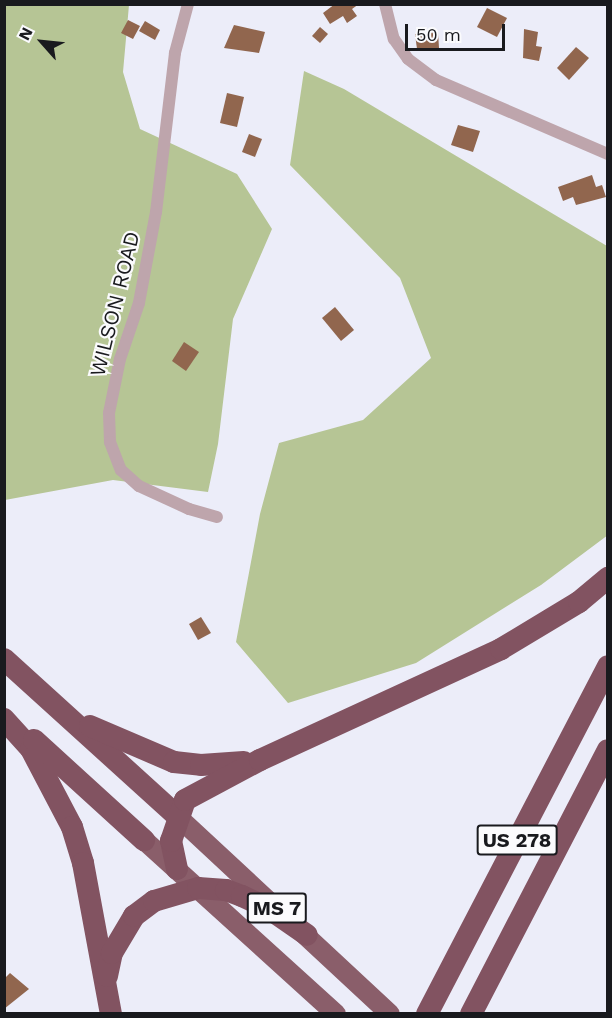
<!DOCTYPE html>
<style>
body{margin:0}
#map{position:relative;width:612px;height:1018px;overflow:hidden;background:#ecedf9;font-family:"Work Sans",sans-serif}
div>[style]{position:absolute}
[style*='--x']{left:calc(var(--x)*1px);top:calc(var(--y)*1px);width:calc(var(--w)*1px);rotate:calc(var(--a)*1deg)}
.forest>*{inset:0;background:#b6c595}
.building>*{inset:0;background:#91664e}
.minor>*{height:12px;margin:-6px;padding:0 6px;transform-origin:6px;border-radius:6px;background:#bea5ac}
.trunk>*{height:20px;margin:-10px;padding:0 10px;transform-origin:10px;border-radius:10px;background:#8a5e6a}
.motorway>*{height:22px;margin:-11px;padding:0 11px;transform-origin:11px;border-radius:11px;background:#825361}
span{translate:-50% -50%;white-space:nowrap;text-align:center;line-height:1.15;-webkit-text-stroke:4.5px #fbfbfd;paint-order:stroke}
.shield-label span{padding:2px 4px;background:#fbfbfd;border:2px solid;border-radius:4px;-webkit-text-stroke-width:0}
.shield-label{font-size:20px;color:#191a1e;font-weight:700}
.street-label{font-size:21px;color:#191a1e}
.frame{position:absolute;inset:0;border:6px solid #191a1e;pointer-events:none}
.north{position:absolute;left:12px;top:12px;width:60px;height:60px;-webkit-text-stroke:4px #fbfbfd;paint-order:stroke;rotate:297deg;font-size:16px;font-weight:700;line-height:24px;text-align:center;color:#191a1e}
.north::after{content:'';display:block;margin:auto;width:21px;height:27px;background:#191a1e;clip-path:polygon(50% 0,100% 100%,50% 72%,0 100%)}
.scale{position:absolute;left:405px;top:24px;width:100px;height:27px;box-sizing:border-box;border:3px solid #191a1e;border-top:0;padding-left:8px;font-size:18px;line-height:21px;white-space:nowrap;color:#191a1e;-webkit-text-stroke:4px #fbfbfd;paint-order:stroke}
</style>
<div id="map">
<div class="forest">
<i style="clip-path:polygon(4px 5px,129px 5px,123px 72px,140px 129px,237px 174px,272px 229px,233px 319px,218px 444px,208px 492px,113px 480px,5px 500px)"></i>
<i style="clip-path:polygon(304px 71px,344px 89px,607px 246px,608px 535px,541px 585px,416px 663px,288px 703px,236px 642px,260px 514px,279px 443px,363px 420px,431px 358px,400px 278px,290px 165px)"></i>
</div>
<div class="building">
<i style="clip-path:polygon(335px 4px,359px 4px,352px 9px,357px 16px,347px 23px,343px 16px,330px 24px,323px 13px)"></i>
<i style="clip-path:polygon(487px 8px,507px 18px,497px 37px,477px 27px)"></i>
<i style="clip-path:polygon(128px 20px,140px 26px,133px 39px,121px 33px)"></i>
<i style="clip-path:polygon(145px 21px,160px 30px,155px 40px,139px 31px)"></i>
<i style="clip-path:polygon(234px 25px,265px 32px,259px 53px,224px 48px)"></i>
<i style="clip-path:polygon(320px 27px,328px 34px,320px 43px,312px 36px)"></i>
<i style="clip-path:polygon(524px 29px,538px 32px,536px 46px,542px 47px,539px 61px,523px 58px)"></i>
<i style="clip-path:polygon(438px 32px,439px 48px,417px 49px,415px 34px)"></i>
<i style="clip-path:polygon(576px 47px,589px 58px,569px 80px,557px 68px)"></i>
<i style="clip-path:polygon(227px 93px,244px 97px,237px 127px,220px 123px)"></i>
<i style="clip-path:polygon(458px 125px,480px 131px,473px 152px,451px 145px)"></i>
<i style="clip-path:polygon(249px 134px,262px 139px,255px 157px,242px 152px)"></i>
<i style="clip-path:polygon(592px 175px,596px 187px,602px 185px,606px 197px,576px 205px,573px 197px,563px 201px,558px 187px)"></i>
<i style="clip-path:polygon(335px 307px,354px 330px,341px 341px,322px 318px)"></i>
<i style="clip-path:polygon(184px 342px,199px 352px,186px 371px,172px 361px)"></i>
<i style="clip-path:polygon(201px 617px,211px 633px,198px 640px,189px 624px)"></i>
<i style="clip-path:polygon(10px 973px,29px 989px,4px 1009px,4px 979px)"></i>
</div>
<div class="minor">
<i style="--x:188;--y:4;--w:51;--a:104.9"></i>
<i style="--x:175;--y:53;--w:160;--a:96.8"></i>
<i style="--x:156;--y:212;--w:93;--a:100.6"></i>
<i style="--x:139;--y:303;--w:59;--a:108.7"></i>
<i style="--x:120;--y:359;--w:55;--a:101.5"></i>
<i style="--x:109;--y:413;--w:29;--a:88"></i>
<i style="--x:110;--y:442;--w:30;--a:69"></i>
<i style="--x:121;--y:470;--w:24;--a:42"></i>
<i style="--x:139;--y:486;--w:55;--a:24.7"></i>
<i style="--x:189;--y:509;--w:29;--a:16"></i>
<i style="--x:385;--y:4;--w:36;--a:76"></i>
<i style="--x:394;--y:39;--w:24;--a:55"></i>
<i style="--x:408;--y:59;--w:35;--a:37"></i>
<i style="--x:436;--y:80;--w:187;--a:23.3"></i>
</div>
<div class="trunk">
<i style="--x:178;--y:817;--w:289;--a:42.9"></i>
<i style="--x:144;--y:840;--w:259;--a:42.2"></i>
</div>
<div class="motorway">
<i style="--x:4;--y:659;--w:235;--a:42.2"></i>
<i style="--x:4;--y:719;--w:40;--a:48"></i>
<i style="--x:31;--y:749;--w:88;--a:62.3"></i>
<i style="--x:72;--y:827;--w:38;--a:73"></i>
<i style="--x:83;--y:863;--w:154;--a:79.5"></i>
<i style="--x:90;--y:726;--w:91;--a:23.2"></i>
<i style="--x:174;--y:762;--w:27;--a:6"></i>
<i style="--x:201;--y:765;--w:43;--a:-4"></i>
<i style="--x:34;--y:740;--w:149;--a:42.3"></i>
<i style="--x:177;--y:869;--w:29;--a:-102"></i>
<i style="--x:171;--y:841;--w:43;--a:-71.1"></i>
<i style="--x:185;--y:800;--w:85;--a:-28.1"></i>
<i style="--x:260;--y:760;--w:265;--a:-24.7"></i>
<i style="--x:501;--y:649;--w:91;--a:-31.1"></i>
<i style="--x:579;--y:602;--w:38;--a:-40"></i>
<i style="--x:107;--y:976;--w:24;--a:-78"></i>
<i style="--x:112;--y:953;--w:43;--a:-59.3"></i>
<i style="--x:134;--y:916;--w:25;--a:-37"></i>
<i style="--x:154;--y:901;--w:46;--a:-16.5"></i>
<i style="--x:198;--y:888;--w:28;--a:4"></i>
<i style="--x:226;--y:890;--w:17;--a:21"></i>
<i style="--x:242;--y:896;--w:29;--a:25"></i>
<i style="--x:268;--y:908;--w:47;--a:34.7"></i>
<i style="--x:427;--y:1014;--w:392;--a:-62.5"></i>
<i style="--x:471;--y:1014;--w:297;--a:-62.6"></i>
</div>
<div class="shield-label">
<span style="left:517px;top:840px">US 278</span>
<span style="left:277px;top:908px">MS 7</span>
</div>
<div class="street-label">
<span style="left:115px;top:304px;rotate:-76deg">WILSON ROAD</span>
</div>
<div class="frame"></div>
<div class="north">N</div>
<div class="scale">50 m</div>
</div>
